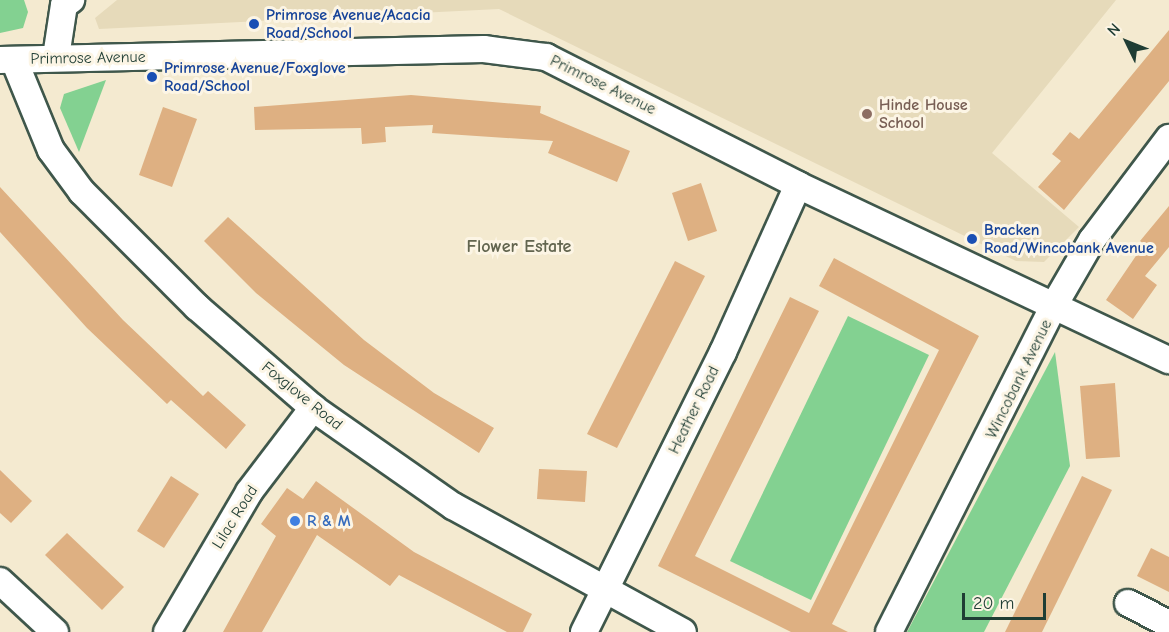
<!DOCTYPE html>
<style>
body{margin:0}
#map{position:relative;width:1169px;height:632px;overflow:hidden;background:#f4ead0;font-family:"Comic Neue",sans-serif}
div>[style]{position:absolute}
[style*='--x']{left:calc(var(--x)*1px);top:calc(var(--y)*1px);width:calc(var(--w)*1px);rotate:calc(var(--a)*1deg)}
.built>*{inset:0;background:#e6daba}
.green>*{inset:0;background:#83d191}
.building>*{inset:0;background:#deb082}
.roads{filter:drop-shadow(2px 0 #3f574b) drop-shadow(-2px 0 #3f574b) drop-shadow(0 2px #3f574b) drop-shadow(0 -2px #3f574b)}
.minor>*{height:26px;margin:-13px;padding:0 13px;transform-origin:13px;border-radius:13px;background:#fff}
.dots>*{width:16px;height:16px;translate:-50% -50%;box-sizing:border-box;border:3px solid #fcf5e5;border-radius:50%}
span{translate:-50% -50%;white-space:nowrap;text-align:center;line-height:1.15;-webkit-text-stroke:6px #fcf5e5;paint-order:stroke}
.transit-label{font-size:16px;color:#164399;font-weight:700}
.left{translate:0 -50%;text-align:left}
.street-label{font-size:16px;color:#1f3d34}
.education-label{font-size:16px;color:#785e54;font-weight:700}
.shop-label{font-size:16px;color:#366cbe;font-weight:700}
.neighbourhood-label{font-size:18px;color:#62654f;font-weight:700}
.north{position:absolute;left:1097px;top:12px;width:60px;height:60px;-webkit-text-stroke:4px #fcf5e5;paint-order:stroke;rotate:313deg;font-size:16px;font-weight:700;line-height:24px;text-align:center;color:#1f3d34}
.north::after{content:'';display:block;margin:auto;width:21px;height:27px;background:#1f3d34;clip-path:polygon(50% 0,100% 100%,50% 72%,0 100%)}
.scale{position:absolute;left:962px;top:593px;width:84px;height:27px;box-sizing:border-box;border:3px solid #1f3d34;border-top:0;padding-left:8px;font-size:18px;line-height:21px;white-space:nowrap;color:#1f3d34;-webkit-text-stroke:4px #fcf5e5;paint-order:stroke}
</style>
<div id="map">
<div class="built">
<i style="clip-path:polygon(117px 0,1116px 0,992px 153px,1079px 227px,1044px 262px,1016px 261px,499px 9px,99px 29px,95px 18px)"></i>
</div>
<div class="green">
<i style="clip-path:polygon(0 0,24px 0,28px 12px,23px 28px,0 33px)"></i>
<i style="clip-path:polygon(106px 80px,79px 152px,60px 108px,64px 94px)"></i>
<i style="clip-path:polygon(848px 316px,929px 355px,811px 600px,730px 561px)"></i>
<i style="clip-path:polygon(1055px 352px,1070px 466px,984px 632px,907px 632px)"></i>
</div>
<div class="building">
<i style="clip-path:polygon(1169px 30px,1169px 81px,1064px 210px,1038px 187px,1061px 161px,1052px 154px,1070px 132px,1079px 139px)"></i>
<i style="clip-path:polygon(411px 95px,541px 106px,540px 113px,630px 151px,617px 182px,548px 153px,553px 141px,432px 133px,433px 125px,385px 127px,386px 142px,362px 144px,361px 128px,255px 130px,254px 107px)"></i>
<i style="clip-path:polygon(163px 107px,197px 119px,172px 187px,139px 175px)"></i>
<i style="clip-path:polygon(701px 183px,717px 231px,688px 241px,672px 193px)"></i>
<i style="clip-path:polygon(0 187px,123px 320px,203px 396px,208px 391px,246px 425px,226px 449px,171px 400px,167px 404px,87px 328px,0 232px)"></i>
<i style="clip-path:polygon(1169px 206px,1169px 247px,1145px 276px,1157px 285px,1133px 319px,1106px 300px,1144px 244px,1140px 241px)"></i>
<i style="clip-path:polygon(228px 217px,364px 340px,434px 393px,494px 428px,479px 453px,344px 365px,256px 293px,204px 241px)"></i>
<i style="clip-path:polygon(834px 258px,979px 336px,832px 624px,848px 632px,791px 632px,658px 566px,790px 297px,819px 311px,695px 556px,809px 613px,939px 350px,819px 286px)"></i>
<i style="clip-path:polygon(675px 261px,705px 276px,617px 448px,587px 434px)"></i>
<i style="clip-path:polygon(1115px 383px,1120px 457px,1086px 459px,1080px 386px)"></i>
<i style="clip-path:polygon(539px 469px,587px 471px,585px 502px,537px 499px)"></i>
<i style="clip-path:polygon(0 470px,32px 501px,11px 523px,0 513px)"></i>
<i style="clip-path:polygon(171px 476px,199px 494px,164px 548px,137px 531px)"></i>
<i style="clip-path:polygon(1082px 476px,1112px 490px,1042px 632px,1005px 632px)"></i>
<i style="clip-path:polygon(316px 481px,414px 552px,532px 614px,523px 632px,507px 632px,399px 575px,390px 586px,317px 535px,262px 632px,223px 632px,276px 536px,261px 524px,287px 488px,303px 499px)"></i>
<i style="clip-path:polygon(67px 533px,124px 587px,102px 610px,45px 555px)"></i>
<i style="clip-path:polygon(1151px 548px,1169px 557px,1169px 592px,1137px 576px)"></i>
</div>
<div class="roads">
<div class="minor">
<i style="--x:56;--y:57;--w:53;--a:-81.3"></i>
<i style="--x:64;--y:5;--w:9;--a:-36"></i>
<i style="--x:0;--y:60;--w:484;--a:-1.3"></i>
<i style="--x:484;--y:49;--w:63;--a:7.4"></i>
<i style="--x:546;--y:57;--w:283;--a:26.9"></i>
<i style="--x:798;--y:185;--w:410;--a:25.3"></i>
<i style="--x:14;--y:60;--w:97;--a:67.7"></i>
<i style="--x:51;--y:150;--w:52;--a:53.6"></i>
<i style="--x:82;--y:192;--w:163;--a:45"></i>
<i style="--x:197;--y:307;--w:154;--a:41"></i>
<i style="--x:313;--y:408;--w:171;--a:35"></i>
<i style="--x:453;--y:506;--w:262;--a:28.7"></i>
<i style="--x:0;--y:581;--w:75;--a:42.8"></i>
<i style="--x:1128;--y:603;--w:46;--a:27.1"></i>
<i style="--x:167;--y:632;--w:162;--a:-59.6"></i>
<i style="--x:249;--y:492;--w:106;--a:-52.7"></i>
<i style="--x:584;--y:632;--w:313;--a:-63.6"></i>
<i style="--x:723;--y:352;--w:183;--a:-65.8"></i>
<i style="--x:889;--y:632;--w:370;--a:-63.2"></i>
<i style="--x:1056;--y:302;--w:72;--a:-59.9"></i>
<i style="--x:1092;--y:240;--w:128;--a:-53"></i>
</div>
</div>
<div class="dots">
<i style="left:254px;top:24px;background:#1a4fb4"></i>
<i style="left:152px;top:77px;background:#1a4fb4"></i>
<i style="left:867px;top:114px;background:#8d6e63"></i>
<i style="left:972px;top:239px;background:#1a4fb4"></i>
<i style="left:295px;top:521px;background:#3f7fe0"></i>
</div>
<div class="transit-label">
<span class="left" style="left:266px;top:24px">Primrose Avenue/Acacia<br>Road/School</span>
<span class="left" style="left:164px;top:77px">Primrose Avenue/Foxglove<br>Road/School</span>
<span class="left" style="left:984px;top:239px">Bracken<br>Road/Wincobank Avenue</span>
</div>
<div class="street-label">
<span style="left:88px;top:58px;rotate:-1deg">Primrose Avenue</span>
<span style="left:603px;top:85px;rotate:26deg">Primrose Avenue</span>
<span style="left:1019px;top:379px;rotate:-64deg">Wincobank Avenue</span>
<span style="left:302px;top:396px;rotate:39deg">Foxglove Road</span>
<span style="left:694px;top:410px;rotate:-64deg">Heather Road</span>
<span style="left:235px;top:517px;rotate:-58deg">Lilac Road</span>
</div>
<div class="education-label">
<span class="left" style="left:879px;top:114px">Hinde House<br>School</span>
</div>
<div class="shop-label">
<span class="left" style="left:307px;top:521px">R &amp; M</span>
</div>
<div class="neighbourhood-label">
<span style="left:519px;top:247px">Flower Estate</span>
</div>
<div class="north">N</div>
<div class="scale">20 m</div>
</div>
